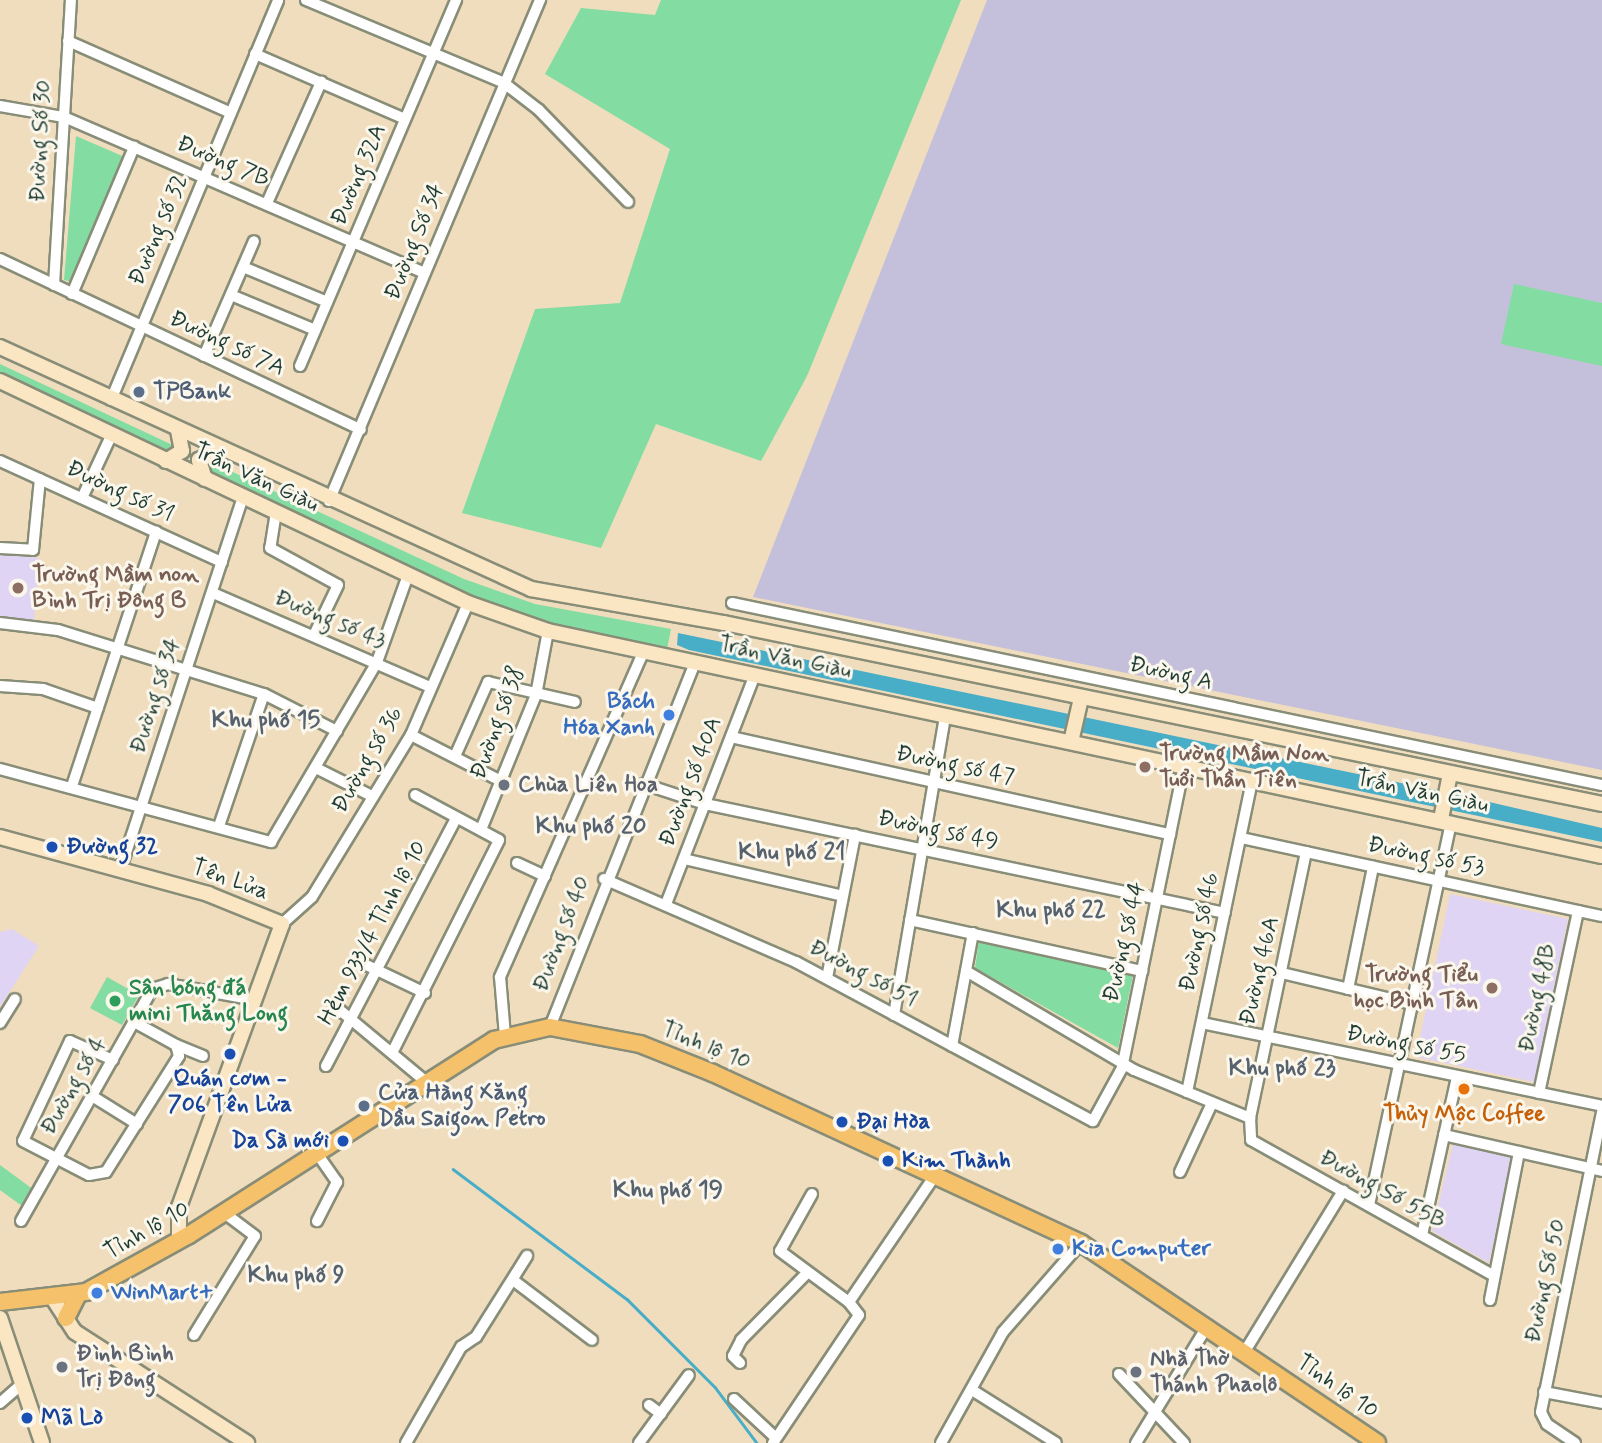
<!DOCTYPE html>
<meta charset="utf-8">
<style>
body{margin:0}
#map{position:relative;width:1602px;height:1443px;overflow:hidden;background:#f0ddbd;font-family:Mynerve,sans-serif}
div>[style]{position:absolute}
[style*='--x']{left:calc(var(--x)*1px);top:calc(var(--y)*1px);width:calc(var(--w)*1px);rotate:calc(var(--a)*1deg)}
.built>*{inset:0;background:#e0d4f4}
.industrial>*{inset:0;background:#c4c0db}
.green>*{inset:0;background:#83dca1}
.water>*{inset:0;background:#48adc7}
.stream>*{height:2.5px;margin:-1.25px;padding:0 1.25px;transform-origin:1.25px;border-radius:1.25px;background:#48adc7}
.roads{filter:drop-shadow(2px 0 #888d78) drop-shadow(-2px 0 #888d78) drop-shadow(0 2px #888d78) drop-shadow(0 -2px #888d78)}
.street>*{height:10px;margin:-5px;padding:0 5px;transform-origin:5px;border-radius:5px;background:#fff}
.secondary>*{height:14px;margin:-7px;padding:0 7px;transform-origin:7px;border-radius:7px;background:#fbe6c4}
.primary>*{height:16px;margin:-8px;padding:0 8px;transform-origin:8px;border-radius:8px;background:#f6c16b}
.dots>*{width:19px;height:19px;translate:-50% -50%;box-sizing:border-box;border:4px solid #fbf7ec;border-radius:50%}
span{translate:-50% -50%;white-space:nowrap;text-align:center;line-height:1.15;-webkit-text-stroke:6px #fbf7ec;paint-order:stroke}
.street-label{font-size:23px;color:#1f3d34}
.service-label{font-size:23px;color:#4e5e75;font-weight:700}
.left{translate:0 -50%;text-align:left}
.education-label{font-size:23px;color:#785e54;font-weight:700}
.right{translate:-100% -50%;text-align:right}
.shop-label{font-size:23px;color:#366cbe;font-weight:700}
.worship-label{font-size:23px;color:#5b616d;font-weight:700}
.transit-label{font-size:23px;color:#164399;font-weight:700}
.leisure-label{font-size:23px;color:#27864d;font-weight:700}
.food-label{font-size:23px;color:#c56008;font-weight:700}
.neighbourhood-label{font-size:24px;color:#57626f;font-weight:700}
</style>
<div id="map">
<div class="built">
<i style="clip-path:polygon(0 554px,39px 558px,34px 622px,0 618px)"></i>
<i style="clip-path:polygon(1450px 894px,1568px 919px,1534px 1082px,1416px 1057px)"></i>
<i style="clip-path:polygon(12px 929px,39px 946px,0 1007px,0 932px)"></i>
<i style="clip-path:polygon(1453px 1144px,1512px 1158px,1489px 1263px,1432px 1231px)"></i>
</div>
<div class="industrial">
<i style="clip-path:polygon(987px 0,1602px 0,1602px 770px,753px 597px)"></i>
</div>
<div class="green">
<i style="clip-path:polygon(661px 0,961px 0,807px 376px,761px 461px,656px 424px,601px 548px,462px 513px,535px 309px,620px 303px,670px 149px,545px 74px,581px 8px,655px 15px)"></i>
<i style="clip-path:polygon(76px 136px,127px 158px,77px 283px,64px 280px)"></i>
<i style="clip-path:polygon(1514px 284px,1602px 303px,1602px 366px,1501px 344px)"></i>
<i style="clip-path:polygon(0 364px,181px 449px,177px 461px,0 378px)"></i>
<i style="clip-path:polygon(211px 462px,464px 579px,535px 604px,671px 629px,667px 649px,579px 632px,464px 597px,205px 475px)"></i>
<i style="clip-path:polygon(979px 940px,1133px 975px,1118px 1048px,975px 968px)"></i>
<i style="clip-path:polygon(107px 977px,139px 995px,122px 1025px,90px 1008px)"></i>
<i style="clip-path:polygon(0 1165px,34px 1190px,22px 1206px,0 1190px)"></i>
</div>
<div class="water">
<i style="clip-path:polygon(678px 633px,1459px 795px,1602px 828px,1602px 842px,689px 650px,677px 645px)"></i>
</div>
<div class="stream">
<i style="--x:453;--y:1169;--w:217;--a:36.8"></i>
<i style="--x:627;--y:1299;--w:124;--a:45"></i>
<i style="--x:715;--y:1387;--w:70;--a:53.1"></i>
</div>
<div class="roads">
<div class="street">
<i style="--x:306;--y:0;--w:215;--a:22.7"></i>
<i style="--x:504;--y:83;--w:44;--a:37.6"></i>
<i style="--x:539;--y:110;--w:128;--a:45.9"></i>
<i style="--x:68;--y:41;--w:178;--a:23.8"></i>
<i style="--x:255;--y:54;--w:163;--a:23.4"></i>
<i style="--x:0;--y:106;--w:65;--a:9.8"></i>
<i style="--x:64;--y:117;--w:392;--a:23.4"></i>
<i style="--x:267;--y:203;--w:133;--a:-65.9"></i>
<i style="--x:0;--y:259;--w:399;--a:25.3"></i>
<i style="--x:243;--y:267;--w:91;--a:22.6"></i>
<i style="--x:54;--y:285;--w:286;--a:-86.6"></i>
<i style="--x:72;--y:294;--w:160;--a:-67.1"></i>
<i style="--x:231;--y:295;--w:91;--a:22.6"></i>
<i style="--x:204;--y:356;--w:125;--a:-66.5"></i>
<i style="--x:300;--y:366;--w:398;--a:-66.9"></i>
<i style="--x:111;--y:400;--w:433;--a:-67.3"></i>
<i style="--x:0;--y:461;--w:244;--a:24.5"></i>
<i style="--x:82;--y:498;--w:68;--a:-64.9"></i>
<i style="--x:329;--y:501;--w:544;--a:-67.16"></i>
<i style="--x:276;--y:512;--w:36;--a:99"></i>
<i style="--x:270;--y:548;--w:77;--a:28.6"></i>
<i style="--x:338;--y:585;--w:55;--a:115.6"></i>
<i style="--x:0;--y:548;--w:33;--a:3"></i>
<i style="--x:33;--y:550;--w:71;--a:-84.4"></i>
<i style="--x:213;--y:593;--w:236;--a:23.4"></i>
<i style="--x:732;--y:603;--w:889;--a:11.82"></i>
<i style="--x:0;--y:623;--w:58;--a:6.9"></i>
<i style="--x:58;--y:630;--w:216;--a:17.3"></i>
<i style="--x:264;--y:694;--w:82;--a:26.9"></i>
<i style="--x:0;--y:686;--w:43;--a:4"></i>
<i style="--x:43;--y:689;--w:58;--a:19.1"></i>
<i style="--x:411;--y:735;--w:101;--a:27.1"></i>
<i style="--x:731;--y:737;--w:450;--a:12.5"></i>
<i style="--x:456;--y:754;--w:79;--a:-66"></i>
<i style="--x:488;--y:682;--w:89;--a:12.9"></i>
<i style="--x:316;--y:768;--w:63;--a:26.6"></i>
<i style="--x:0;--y:769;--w:281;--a:15.1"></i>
<i style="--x:271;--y:842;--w:209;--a:-59.5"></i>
<i style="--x:377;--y:662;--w:92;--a:-70.4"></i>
<i style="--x:644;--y:784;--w:64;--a:18.2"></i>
<i style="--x:705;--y:804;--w:531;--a:11.84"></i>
<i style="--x:72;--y:786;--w:268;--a:-71.7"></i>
<i style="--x:219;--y:826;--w:139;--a:-71.2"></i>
<i style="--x:482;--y:827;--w:143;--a:-67.8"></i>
<i style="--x:536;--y:695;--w:65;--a:-79.4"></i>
<i style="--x:1241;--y:838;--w:369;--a:12.2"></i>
<i style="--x:1306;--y:852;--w:272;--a:101.9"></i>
<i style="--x:1250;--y:1118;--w:22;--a:87"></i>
<i style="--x:1251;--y:1140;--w:278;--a:29.2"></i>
<i style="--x:684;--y:859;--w:163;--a:13.1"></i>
<i style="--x:517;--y:863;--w:31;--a:25"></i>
<i style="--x:121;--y:868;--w:391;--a:-71.8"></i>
<i style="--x:604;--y:879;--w:209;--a:23.4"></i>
<i style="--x:796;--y:962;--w:337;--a:28.2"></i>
<i style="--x:1093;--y:1121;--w:60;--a:-61.3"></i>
<i style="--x:1122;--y:1068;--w:309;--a:-78.4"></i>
<i style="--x:666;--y:904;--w:246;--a:-68.8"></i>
<i style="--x:910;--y:920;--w:238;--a:12.4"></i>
<i style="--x:282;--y:924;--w:40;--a:-42"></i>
<i style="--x:312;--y:897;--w:190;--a:-58.6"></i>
<i style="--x:411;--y:735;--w:144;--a:-66.6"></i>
<i style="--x:360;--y:962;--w:72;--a:25.5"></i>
<i style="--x:966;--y:971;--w:195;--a:30.5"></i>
<i style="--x:1134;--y:1070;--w:126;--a:22.5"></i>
<i style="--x:1282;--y:973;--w:138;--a:13.4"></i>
<i style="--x:827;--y:978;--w:146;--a:-78.9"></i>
<i style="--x:1348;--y:989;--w:125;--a:-78.4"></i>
<i style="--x:335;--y:1006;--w:117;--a:39.8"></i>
<i style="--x:894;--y:1015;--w:303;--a:-80.3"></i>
<i style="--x:0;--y:1023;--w:28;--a:-58"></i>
<i style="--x:1202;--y:1023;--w:409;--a:11.7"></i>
<i style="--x:550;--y:1027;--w:393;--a:-68.3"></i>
<i style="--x:505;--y:1036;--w:59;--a:-94.8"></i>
<i style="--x:500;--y:977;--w:356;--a:-66.2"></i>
<i style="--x:176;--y:1045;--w:29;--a:22"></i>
<i style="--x:952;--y:1046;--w:115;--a:-79.5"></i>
<i style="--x:393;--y:1051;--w:236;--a:-63.3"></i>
<i style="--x:499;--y:840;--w:95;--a:-151.8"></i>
<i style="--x:113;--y:1060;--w:47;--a:-156.2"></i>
<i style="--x:70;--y:1041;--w:110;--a:115.2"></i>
<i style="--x:23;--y:1141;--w:74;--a:27.3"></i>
<i style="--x:89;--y:1175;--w:17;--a:-10"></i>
<i style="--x:106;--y:1172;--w:137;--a:-57.8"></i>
<i style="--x:179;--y:1056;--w:11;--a:-105"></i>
<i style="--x:176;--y:1045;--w:48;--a:-151.3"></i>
<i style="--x:326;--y:1066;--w:280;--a:-62.3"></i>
<i style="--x:1187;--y:1092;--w:319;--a:-78.2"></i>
<i style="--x:1539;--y:1093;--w:186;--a:-77.9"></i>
<i style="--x:92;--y:1096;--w:53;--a:31.9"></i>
<i style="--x:1444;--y:1135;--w:162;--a:12.8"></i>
<i style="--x:316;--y:1152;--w:37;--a:55"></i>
<i style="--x:337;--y:1182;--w:44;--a:117.1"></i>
<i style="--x:1180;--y:1172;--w:76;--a:-65.1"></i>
<i style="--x:812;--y:1194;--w:65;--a:119.3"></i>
<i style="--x:780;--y:1251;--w:86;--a:36.5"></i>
<i style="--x:1369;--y:1205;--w:392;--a:-77.9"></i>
<i style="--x:21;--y:1221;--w:266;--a:-60.5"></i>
<i style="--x:152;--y:989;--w:17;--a:-17"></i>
<i style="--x:168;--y:984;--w:88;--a:10.4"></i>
<i style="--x:1422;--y:1235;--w:162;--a:-77.5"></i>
<i style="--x:513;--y:1280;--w:99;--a:37.2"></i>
<i style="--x:1490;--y:1300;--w:151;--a:-78.9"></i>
<i style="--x:194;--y:1335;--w:116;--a:-58.4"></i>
<i style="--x:255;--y:1236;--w:40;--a:-143"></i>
<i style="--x:1245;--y:1351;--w:188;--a:-58.5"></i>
<i style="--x:740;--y:1363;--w:10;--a:-135"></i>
<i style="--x:733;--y:1356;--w:18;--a:-63"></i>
<i style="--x:741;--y:1340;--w:93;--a:-45.4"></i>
<i style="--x:1119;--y:1374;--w:95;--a:46.7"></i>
<i style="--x:972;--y:1390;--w:99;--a:32.2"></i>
<i style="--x:1544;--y:1392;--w:59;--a:10.7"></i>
<i style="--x:734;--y:1399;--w:57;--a:42.9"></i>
<i style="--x:0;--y:1403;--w:28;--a:-41"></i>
<i style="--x:649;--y:1405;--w:15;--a:37"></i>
<i style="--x:406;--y:1443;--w:111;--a:-60.2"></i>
<i style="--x:461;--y:1347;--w:18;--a:-34"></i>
<i style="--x:476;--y:1337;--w:96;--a:-57.8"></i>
<i style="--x:639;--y:1443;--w:84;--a:-53.7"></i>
<i style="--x:773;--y:1443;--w:154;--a:-56.1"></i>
<i style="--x:859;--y:1315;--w:16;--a:-128"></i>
<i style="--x:849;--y:1302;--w:155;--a:-55.8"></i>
<i style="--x:941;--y:1443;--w:127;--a:-60.8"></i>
<i style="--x:1003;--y:1332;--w:118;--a:-48.8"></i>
<i style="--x:1136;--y:1443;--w:138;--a:-58.6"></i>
<i style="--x:1575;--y:1443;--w:34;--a:-146"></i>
<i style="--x:1547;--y:1424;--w:13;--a:-117"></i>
<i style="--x:1541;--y:1412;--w:306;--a:-78.5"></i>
</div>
<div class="secondary">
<i style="--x:0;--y:347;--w:584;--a:24.5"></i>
<i style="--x:531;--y:589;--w:196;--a:10"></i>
<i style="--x:724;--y:623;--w:896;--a:11.65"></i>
<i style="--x:0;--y:381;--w:518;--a:25.38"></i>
<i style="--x:468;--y:603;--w:85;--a:19.3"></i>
<i style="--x:548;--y:631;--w:1078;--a:12.05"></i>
<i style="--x:166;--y:461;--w:19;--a:-32"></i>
<i style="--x:182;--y:451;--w:20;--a:-101"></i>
<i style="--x:205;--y:479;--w:20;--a:-108"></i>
<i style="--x:199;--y:460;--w:22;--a:-24"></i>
<i style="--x:1071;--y:742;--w:45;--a:-77.2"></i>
<i style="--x:1441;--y:819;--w:46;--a:-78.7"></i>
<i style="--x:0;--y:837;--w:216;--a:15.3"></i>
<i style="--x:208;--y:894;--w:80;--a:22.1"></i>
<i style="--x:282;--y:924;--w:301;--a:110"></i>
<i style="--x:179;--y:1207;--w:34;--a:90"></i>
<i style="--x:54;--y:1300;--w:38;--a:57"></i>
<i style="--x:75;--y:1332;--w:205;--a:32.8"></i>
<i style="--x:0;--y:1318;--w:132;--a:71.4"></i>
</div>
<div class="primary">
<i style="--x:0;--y:1302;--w:87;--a:-6.6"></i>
<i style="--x:86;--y:1292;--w:118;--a:-29"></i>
<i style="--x:189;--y:1235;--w:362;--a:-32.6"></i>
<i style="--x:494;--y:1040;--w:57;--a:-13.1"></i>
<i style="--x:550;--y:1027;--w:92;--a:10.7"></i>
<i style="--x:640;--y:1044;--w:79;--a:21.7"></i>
<i style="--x:713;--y:1073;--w:405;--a:24.8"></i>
<i style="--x:1081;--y:1243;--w:357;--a:34"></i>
<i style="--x:66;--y:1318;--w:27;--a:-63"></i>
</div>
</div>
<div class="dots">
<i style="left:139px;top:392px;background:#5c6f8a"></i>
<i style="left:18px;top:588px;background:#8d6e63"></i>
<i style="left:669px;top:715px;background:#3f7fe0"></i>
<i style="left:1145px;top:767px;background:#8d6e63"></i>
<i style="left:504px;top:785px;background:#6b7280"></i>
<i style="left:52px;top:847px;background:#1a4fb4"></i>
<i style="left:1492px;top:988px;background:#8d6e63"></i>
<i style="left:115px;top:1001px;background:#2e9e5b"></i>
<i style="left:230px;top:1054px;background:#1a4fb4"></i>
<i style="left:1464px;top:1089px;background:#e8710a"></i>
<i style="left:364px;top:1106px;background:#5c6f8a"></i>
<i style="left:842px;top:1122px;background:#1a4fb4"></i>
<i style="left:343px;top:1141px;background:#1a4fb4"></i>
<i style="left:888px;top:1161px;background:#1a4fb4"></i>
<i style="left:1058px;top:1249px;background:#3f7fe0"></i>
<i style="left:97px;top:1293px;background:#3f7fe0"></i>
<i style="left:62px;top:1367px;background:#6b7280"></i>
<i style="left:1136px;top:1372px;background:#6b7280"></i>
<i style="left:27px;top:1418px;background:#1a4fb4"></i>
</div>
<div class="street-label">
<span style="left:41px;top:141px;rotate:-87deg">Đường Số 30</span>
<span style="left:223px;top:162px;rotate:23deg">Đường 7B</span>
<span style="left:359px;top:175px;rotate:-67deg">Đường 32A</span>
<span style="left:159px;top:230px;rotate:-67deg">Đường số 32</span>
<span style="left:415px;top:242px;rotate:-68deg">Đường Số 34</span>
<span style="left:227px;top:344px;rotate:25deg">Đường số 7A</span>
<span style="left:256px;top:478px;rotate:25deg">Trần Văn Giàu</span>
<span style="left:120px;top:492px;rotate:25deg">Đường số 31</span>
<span style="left:330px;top:620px;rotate:23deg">Đường số 43</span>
<span style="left:785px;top:658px;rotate:12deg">Trần Văn Giàu</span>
<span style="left:1171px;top:674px;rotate:13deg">Đường A</span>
<span style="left:156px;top:696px;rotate:-72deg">Đường số 34</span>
<span style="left:498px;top:723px;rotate:-70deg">Đường số 38</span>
<span style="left:368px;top:760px;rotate:-60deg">Đường số 36</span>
<span style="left:955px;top:766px;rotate:12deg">Đường số 47</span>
<span style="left:691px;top:782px;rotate:-69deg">Đường số 40A</span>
<span style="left:1422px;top:792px;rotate:12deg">Trần Văn Giàu</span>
<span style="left:938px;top:831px;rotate:12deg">Đường số 49</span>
<span style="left:1426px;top:857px;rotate:12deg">Đường số 53</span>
<span style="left:230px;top:880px;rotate:20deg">Tên Lửa</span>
<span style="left:1200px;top:932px;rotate:-78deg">Đường số 46</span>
<span style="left:373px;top:933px;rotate:-62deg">Hẻm 933/4 Tỉnh lộ 10</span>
<span style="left:562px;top:934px;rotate:-69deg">Đường số 40</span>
<span style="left:1125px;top:942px;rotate:-77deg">Đường số 44</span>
<span style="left:1260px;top:971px;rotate:-77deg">Đường 46A</span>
<span style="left:863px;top:974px;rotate:28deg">Đường số 51</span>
<span style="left:1538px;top:998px;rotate:-78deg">Đường 48B</span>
<span style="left:1406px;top:1045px;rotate:11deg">Đường số 55</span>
<span style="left:706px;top:1046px;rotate:22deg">Tỉnh lộ 10</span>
<span style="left:74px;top:1086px;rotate:-60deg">Đường số 4</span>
<span style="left:1382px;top:1190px;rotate:29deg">Đường Số 55B</span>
<span style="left:147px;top:1231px;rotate:-30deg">Tỉnh lộ 10</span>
<span style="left:1546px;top:1281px;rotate:-78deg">Đường Số 50</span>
<span style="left:1337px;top:1387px;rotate:35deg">Tỉnh lộ 10</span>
</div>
<div class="service-label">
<span class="left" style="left:153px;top:392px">TPBank</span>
<span class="left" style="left:378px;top:1106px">Cửa Hàng Xăng<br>Dầu Saigon Petro</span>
</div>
<div class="education-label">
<span class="left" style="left:32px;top:588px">Trường Mầm non<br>Bình Trị Đông B</span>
<span class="left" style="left:1159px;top:767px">Trường Mầm Non<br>Tuổi Thần Tiên</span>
<span class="right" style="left:1478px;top:988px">Trường Tiểu<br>học Bình Tân</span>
</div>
<div class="shop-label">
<span class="right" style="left:655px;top:715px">Bách<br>Hóa Xanh</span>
<span class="left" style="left:1072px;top:1249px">Kia Computer</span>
<span class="left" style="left:111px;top:1293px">WinMart+</span>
</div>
<div class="worship-label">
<span class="left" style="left:518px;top:785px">Chùa Liên Hoa</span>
<span class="left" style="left:76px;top:1367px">Đình Bình<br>Trị Đông</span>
<span class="left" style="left:1150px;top:1372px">Nhà Thờ<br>Thánh Phaolô</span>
</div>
<div class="transit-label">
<span class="left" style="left:66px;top:847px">Đường 32</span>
<span style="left:230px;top:1092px">Quán cơm -<br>706 Tên Lửa</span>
<span class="left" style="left:856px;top:1122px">Đại Hòa</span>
<span class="right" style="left:329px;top:1141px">Da Sà mới</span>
<span class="left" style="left:902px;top:1161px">Kim Thành</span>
<span class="left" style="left:41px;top:1418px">Mã Lò</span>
</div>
<div class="leisure-label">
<span class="left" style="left:129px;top:1001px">Sân bóng đá<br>mini Thăng Long</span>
</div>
<div class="food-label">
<span style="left:1464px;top:1114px">Thủy Mộc Coffee</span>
</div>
<div class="neighbourhood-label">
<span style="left:266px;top:721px">Khu phố 15</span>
<span style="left:591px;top:827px">Khu phố 20</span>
<span style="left:792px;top:853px">Khu phố 21</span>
<span style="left:1051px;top:911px">Khu phố 22</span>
<span style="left:1282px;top:1069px">Khu phố 23</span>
<span style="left:668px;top:1191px">Khu phố 19</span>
<span style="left:296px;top:1276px">Khu phố 9</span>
</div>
</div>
